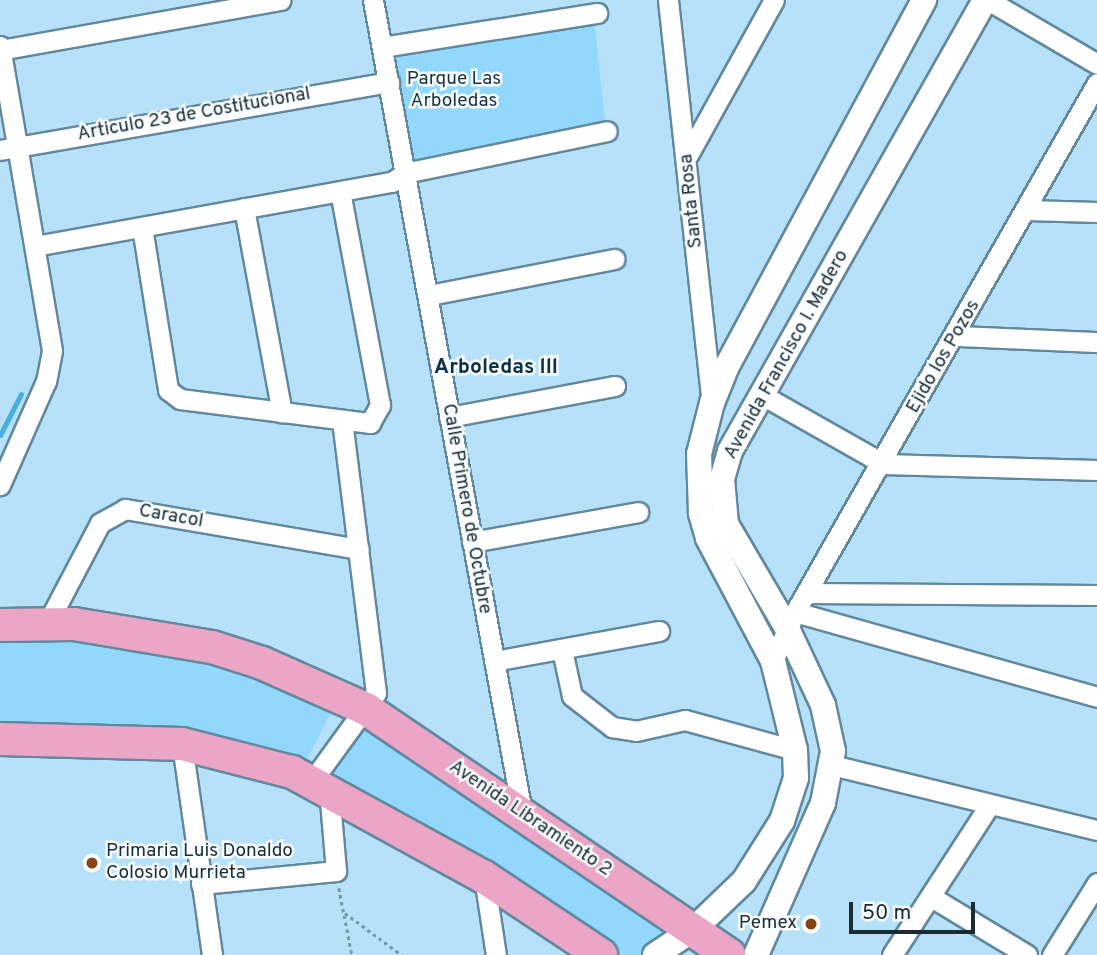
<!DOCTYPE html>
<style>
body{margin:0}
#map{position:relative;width:1097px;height:955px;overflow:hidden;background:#b7e1f8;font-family:Overpass,sans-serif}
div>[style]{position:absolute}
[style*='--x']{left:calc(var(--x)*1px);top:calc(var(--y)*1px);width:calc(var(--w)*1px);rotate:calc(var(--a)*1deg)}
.green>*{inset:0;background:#92d7fc}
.stream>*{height:5px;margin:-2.5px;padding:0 2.5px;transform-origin:2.5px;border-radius:2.5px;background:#46aedf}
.path>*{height:2.5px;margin-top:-1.25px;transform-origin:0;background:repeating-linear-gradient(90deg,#7796a7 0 3.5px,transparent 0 7px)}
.roads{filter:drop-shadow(2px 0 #62889d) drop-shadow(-2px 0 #62889d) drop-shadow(0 2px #62889d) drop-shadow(0 -2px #62889d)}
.minor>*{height:19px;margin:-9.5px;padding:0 9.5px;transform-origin:9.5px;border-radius:9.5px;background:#fff}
.tertiary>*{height:24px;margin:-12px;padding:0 12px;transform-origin:12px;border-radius:12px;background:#fff}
.primary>*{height:32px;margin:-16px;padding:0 16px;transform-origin:16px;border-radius:16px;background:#eba5c6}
.dots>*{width:19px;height:19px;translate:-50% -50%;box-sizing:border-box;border:4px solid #f7fcfe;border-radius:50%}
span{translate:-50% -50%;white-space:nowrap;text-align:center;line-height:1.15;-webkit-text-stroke:5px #f7fcfe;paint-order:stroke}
.park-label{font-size:19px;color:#1b323e}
.street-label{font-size:19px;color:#1b2b34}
.poi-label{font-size:19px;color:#1b2b34}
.left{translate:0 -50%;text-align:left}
.right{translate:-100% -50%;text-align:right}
.neighbourhood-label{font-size:21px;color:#0b3345;font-weight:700}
.scale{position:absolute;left:849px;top:902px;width:126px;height:32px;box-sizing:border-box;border:4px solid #1b2b34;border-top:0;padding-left:9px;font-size:21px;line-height:24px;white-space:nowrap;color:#1b2b34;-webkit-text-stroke:5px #f7fcfe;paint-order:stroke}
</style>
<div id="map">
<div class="green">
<i style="clip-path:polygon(593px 8px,605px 123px,403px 164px,381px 38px)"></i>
<i style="clip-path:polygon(0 636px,114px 636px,214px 654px,336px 703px,304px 765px,0 727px)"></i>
<i style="clip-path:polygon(369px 724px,679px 932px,652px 955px,623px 955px,510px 875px,328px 771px)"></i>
</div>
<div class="stream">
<i style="--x:0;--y:435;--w:46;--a:-62.9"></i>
</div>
<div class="path">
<i style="--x:339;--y:888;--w:68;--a:79"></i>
<i style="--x:345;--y:913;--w:71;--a:36.4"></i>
</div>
<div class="roads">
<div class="minor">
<i style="--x:373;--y:0;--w:826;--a:79.6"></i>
<i style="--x:668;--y:0;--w:404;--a:83.8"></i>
<i style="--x:988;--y:0;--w:126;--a:30.4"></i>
<i style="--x:0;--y:46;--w:309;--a:80.3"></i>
<i style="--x:52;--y:351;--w:31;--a:101"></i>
<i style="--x:46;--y:381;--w:114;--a:113.9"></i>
<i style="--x:382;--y:47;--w:218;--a:-9"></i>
<i style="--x:0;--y:50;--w:285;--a:-10.1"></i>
<i style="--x:0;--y:150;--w:395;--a:-9.9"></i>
<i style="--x:688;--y:155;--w:177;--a:-61"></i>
<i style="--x:244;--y:208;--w:208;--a:79.5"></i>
<i style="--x:1027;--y:210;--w:70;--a:1.6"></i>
<i style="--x:142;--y:227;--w:165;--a:80.9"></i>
<i style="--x:168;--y:390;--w:15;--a:37"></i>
<i style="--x:180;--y:399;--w:192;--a:7.2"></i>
<i style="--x:370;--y:423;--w:21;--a:-61"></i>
<i style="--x:380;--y:405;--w:217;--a:-100.6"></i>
<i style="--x:35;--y:246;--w:363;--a:-10.2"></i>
<i style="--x:392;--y:182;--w:16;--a:-35"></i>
<i style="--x:405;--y:173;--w:206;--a:-11.7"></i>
<i style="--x:429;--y:295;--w:189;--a:-11"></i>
<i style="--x:957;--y:336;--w:140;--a:2.5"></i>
<i style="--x:762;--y:395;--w:140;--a:29.5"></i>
<i style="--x:884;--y:464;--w:213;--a:1.6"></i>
<i style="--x:449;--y:417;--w:169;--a:-10.6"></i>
<i style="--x:472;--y:542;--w:169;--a:-10.2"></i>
<i style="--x:807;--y:593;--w:290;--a:0.4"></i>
<i style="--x:795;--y:612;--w:314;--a:15.7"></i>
<i style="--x:47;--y:624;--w:114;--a:-62.3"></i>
<i style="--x:100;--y:523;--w:29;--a:-29"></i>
<i style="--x:125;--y:509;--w:237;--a:9.7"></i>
<i style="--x:562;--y:650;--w:47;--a:77.7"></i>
<i style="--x:572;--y:696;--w:51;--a:37.8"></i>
<i style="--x:612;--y:727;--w:24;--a:9"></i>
<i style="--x:636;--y:731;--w:50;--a:-12.7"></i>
<i style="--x:685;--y:720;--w:114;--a:15.3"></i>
<i style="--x:494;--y:661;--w:168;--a:-10.3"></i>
<i style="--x:773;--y:661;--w:54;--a:-65.8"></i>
<i style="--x:795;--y:612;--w:609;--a:-60.28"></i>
<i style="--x:182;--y:744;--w:213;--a:81.9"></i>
<i style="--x:832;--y:765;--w:273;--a:13.8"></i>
<i style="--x:312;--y:781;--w:109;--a:-54"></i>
<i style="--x:376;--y:693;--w:275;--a:-97.1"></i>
<i style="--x:484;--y:877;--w:79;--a:81.3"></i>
<i style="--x:201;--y:884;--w:136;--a:-5.5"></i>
<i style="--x:336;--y:871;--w:82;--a:-94.9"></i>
<i style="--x:933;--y:898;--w:110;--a:31.2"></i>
<i style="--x:892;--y:955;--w:180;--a:-57"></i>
<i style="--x:1052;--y:955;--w:85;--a:-58"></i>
</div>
<div class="tertiary">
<i style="--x:655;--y:955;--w:47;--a:-33.7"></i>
<i style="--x:694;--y:929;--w:69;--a:-43.8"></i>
<i style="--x:744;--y:881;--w:71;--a:-57.7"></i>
<i style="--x:782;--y:821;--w:45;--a:-72"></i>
<i style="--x:796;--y:778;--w:28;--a:-92"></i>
<i style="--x:795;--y:750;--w:92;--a:-103.9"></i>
<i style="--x:773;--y:661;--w:139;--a:-117.9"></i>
<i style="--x:708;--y:538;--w:26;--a:-106"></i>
<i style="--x:701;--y:513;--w:59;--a:-91.9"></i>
<i style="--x:699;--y:454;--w:53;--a:-75.7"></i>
<i style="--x:712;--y:403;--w:40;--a:-68"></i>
<i style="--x:727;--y:366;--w:416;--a:-61.7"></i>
<i style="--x:756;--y:955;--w:166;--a:-66.2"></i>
<i style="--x:823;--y:803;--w:53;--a:-79.1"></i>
<i style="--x:833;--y:751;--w:47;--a:-102.3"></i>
<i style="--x:823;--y:705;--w:85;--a:-115.1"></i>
<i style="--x:787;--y:628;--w:121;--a:-120.4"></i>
<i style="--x:726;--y:524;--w:45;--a:-95.1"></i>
<i style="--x:722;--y:479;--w:29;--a:-74"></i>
<i style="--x:730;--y:451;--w:518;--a:-60.52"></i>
</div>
<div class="primary">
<i style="--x:0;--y:625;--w:74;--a:-0.8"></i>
<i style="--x:74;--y:624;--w:140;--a:9.5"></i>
<i style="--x:212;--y:647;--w:52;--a:17.7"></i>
<i style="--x:262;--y:663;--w:114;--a:23.9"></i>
<i style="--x:366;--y:709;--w:439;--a:34.1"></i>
<i style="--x:0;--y:739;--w:182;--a:1.6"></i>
<i style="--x:182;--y:744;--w:114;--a:14.3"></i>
<i style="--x:292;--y:772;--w:219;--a:28.7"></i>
<i style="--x:484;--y:877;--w:141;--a:33.7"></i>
</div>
</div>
<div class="dots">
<i style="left:92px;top:863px;background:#874513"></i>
<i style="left:811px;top:924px;background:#874513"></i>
</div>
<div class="park-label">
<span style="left:454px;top:91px">Parque Las<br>Arboledas</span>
</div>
<div class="street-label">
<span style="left:194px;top:115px;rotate:-10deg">Articulo 23 de Costitucional</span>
<span style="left:692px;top:201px;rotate:-96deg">Santa Rosa</span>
<span style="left:787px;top:355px;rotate:-61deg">Avenida Francisco I. Madero</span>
<span style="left:944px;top:357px;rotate:-60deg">Ejido los Pozos</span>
<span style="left:466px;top:509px;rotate:80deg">Calle Primero de Octubre</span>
<span style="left:171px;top:517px;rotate:10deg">Caracol</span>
<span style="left:530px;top:819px;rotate:34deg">Avenida Libramiento 2</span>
</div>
<div class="poi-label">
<span class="left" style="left:106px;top:863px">Primaria Luis Donaldo<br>Colosio Murrieta</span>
<span class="right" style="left:797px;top:924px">Pemex</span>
</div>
<div class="neighbourhood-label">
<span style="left:496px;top:368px">Arboledas lll</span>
</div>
<div class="scale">50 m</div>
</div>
